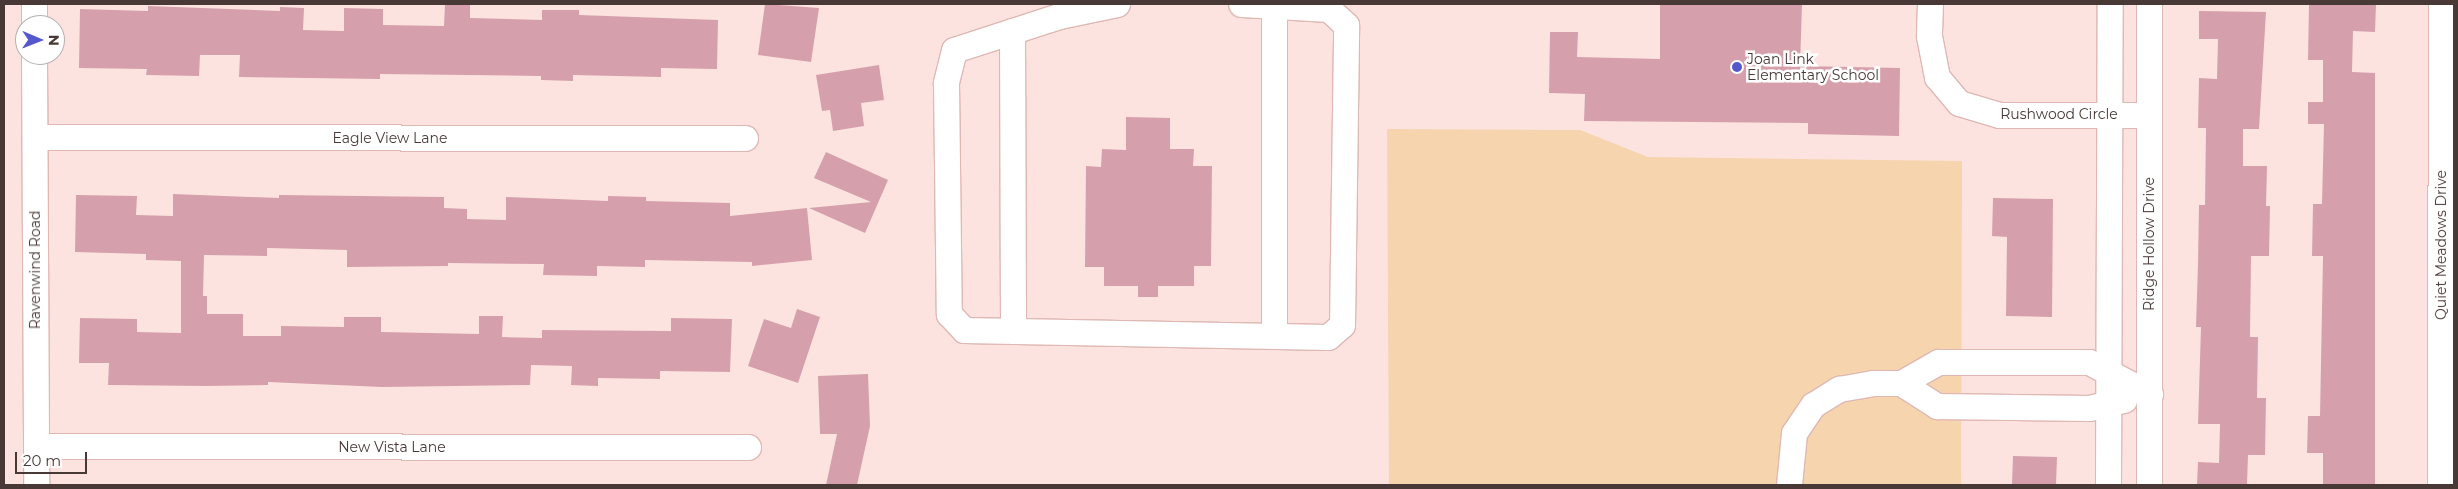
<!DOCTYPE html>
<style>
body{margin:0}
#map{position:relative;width:2458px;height:489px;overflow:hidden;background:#fce3e0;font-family:Montserrat,sans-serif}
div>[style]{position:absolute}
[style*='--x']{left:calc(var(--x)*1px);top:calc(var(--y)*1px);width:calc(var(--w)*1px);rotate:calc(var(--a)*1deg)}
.green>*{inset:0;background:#f6d4ae}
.building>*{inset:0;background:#d5a0ab}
.roads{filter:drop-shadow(1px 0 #dfb8b3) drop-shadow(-1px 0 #dfb8b3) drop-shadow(0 1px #dfb8b3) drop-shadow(0 -1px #dfb8b3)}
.minor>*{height:25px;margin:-12.5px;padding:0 12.5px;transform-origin:12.5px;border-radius:12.5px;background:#fff}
.dots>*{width:14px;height:14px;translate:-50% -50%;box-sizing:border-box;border:2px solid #fff;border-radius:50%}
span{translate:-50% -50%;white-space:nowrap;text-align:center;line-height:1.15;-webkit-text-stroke:5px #fff;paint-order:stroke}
.poi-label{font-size:14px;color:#483836}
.left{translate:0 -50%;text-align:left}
.street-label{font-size:14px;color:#483836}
.frame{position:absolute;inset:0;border:5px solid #483836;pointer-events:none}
.north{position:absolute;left:15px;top:15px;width:50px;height:50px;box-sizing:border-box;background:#fff;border:1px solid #b6afaf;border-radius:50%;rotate:91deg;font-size:14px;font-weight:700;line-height:20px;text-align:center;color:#483836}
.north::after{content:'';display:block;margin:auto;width:18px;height:22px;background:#5557ce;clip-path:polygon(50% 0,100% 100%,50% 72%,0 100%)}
.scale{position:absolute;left:15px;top:452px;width:72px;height:22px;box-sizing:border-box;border:2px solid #483836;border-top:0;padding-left:6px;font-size:15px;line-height:18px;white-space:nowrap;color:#483836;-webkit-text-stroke:4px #fff;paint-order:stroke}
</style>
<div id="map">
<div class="green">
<i style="clip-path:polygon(1387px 129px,1580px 130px,1648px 157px,1962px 161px,1961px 485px,1389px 485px)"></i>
</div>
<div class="building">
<i style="clip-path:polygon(445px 4px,470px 4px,470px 18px,542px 20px,542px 10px,579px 10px,579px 15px,718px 20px,717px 69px,661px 68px,661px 77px,573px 75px,573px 81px,541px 80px,541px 76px,380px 74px,380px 79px,239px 77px,240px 55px,200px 55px,199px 76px,146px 75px,147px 69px,79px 68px,80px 9px,148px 11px,148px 6px,280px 11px,280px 7px,304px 8px,303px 30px,344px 31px,344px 8px,383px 9px,383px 25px,444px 26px)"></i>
<i style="clip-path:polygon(765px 4px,819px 8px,811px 62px,758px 55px)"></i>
<i style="clip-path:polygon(1660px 4px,1802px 4px,1800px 66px,1900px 68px,1899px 136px,1808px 134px,1808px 123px,1584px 121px,1585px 94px,1549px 93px,1550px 32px,1578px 32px,1577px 57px,1660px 59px)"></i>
<i style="clip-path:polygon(2309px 4px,2376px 5px,2375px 32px,2353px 31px,2352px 72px,2375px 73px,2375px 485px,2323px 485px,2323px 453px,2307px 453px,2308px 416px,2320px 416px,2323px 256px,2312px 256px,2313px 204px,2322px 204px,2324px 124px,2308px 124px,2308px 102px,2323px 102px,2323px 60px,2308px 60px)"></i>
<i style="clip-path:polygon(2199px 11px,2266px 12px,2259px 129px,2243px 129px,2243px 166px,2267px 166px,2266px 206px,2270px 206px,2269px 256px,2251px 256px,2250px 337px,2258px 337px,2257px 398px,2266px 398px,2265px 455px,2248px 455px,2247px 485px,2197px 485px,2198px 462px,2219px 463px,2220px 424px,2198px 424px,2201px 327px,2196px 327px,2198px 265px,2199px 205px,2205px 205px,2206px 128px,2198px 128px,2199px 78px,2217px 79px,2218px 39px,2199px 39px)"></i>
<i style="clip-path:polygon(879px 65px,884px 100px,861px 103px,864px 126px,833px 131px,830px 110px,822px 111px,816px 75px)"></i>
<i style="clip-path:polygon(1126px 117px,1170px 118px,1170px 149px,1194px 149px,1193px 166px,1212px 166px,1211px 266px,1194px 266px,1194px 286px,1158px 286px,1158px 297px,1138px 297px,1138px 286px,1104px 286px,1104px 267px,1085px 267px,1086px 166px,1101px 167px,1102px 149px,1126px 150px)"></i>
<i style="clip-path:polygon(826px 152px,888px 180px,865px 233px,809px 208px,871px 202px,814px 178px)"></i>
<i style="clip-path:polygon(173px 194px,279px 198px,279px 195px,444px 197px,444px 208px,467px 209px,467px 219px,506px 220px,506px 197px,608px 201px,608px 196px,646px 197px,646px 201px,730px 203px,730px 216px,807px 208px,812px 260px,752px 266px,752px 262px,645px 260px,645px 267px,597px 266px,597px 276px,543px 275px,544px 264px,448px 263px,448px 266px,347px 267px,347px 250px,267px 248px,267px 256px,204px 255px,203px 296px,207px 296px,207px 314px,243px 314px,243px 336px,281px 336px,281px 326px,344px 327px,344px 317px,381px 317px,381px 332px,479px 334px,479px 316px,503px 316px,502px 337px,542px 338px,542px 330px,671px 331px,671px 318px,732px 319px,730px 372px,660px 371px,660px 379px,598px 378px,598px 386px,571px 385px,572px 366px,531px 365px,530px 385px,382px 387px,268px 382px,268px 385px,206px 386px,108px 385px,109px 363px,79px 363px,80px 318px,137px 319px,137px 332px,181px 333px,181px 261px,146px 260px,146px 254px,75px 252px,76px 195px,137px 196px,136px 215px,173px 216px)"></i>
<i style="clip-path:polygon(1993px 198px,2053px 199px,2052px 317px,2006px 316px,2007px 237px,1992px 236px)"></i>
<i style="clip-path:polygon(797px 309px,820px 317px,798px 383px,748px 366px,764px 319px,791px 328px)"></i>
<i style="clip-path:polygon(868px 374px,870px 426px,857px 485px,826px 485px,837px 434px,820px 434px,818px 376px)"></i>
<i style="clip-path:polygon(2013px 456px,2057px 457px,2056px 485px,2012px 485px)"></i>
</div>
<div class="roads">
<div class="minor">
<i style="--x:34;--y:4;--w:21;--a:90"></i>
<i style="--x:1117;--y:4;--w:59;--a:168.3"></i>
<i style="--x:1059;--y:16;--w:110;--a:162.1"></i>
<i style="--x:954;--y:50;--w:34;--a:104"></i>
<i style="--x:946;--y:83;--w:231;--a:89.3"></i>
<i style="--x:949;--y:314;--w:22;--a:47"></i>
<i style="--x:964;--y:330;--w:364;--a:1.1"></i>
<i style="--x:1328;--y:337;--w:18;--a:-41"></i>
<i style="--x:1342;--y:325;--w:300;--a:-89.2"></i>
<i style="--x:1346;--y:25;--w:23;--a:-137"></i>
<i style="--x:1329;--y:9;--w:88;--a:-176.7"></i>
<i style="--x:1930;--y:4;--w:32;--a:92"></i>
<i style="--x:1929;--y:36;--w:42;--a:79"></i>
<i style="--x:1937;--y:77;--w:34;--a:50"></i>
<i style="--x:1959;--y:103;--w:42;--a:16.7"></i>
<i style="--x:1999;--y:115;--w:150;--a:0"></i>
<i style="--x:1274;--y:6;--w:330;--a:90"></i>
<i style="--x:1012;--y:31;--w:300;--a:89.8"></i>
<i style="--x:34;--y:55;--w:430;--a:89.7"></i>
<i style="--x:35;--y:137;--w:710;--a:0.08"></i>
<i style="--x:1901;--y:383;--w:43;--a:32.6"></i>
<i style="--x:1937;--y:406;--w:152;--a:0.8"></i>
<i style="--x:2089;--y:408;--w:36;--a:-13"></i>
<i style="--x:36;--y:446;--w:712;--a:0.08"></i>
<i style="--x:1789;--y:485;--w:52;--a:-84.5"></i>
<i style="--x:1794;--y:433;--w:34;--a:-56"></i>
<i style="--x:1813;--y:405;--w:31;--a:-32"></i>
<i style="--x:1839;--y:389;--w:34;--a:-10"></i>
<i style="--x:1872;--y:383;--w:29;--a:0"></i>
<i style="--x:1901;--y:383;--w:43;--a:-29.6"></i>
<i style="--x:1938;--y:362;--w:151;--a:0"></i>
<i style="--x:2089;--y:362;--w:69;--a:27.7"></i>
<i style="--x:2108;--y:485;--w:481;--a:-89.8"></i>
<i style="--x:2149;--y:485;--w:481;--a:-90"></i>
<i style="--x:2440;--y:485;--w:481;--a:-89.9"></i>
</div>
</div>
<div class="dots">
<i style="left:1737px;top:67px;background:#5557ce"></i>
</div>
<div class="poi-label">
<span class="left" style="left:1747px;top:67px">Joan Link<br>Elementary School</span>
</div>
<div class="street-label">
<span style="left:2059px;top:114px">Rushwood Circle</span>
<span style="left:390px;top:138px">Eagle View Lane</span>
<span style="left:2149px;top:244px;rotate:-90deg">Ridge Hollow Drive</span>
<span style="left:2441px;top:245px;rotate:-90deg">Quiet Meadows Drive</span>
<span style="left:35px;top:270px;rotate:-90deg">Ravenwind Road</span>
<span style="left:392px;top:447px">New Vista Lane</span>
</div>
<div class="frame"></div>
<div class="north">N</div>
<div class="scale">20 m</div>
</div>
